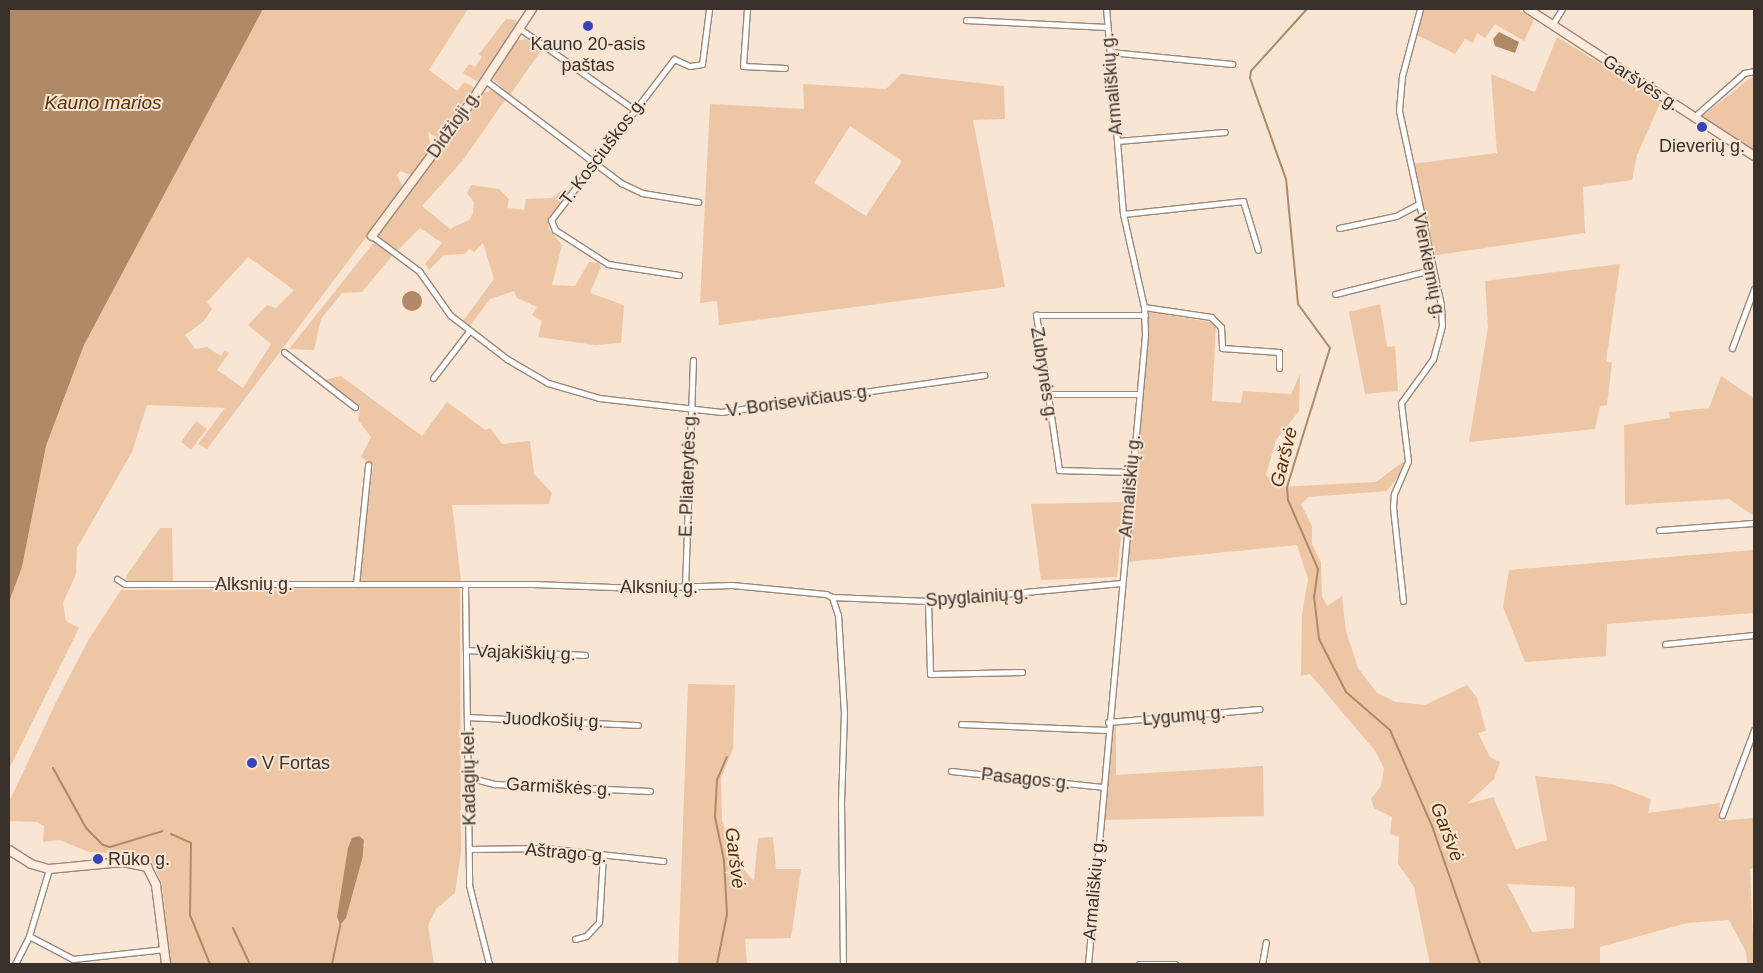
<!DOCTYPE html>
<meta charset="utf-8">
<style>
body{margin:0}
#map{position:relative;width:1763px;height:973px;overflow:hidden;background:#f9e5d4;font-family:Helvetica,sans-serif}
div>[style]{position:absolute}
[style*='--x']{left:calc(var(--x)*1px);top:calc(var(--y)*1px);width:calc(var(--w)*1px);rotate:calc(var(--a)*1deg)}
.green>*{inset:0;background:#edc6a5}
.water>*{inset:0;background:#b08966}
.round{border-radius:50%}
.stream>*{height:2px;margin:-1px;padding:0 1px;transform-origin:1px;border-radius:1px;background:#b08966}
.roads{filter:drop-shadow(1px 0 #9b8879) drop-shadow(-1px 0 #9b8879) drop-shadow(0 1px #9b8879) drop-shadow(0 -1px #9b8879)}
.minor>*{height:5px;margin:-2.5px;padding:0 2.5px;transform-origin:2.5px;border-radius:2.5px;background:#fff}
.secondary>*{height:8px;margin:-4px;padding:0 4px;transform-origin:4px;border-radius:4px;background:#ffecdc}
.dots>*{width:14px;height:14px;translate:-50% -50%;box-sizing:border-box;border:2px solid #f9e5d4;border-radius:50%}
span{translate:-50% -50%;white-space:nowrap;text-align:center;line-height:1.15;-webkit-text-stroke:4px #f9e5d4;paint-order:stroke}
.poi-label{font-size:18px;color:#39312b}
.left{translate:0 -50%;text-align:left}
.street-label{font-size:18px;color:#39312b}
.water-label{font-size:19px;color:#583104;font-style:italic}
.frame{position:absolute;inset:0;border:10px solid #39312b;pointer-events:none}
</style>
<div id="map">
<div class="green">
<i style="clip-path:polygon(evenodd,263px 9px,468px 9px,429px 70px,457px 91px,464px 82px,474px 87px,438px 139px,428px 132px,431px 148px,411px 175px,400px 171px,397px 175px,403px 188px,207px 449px,198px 444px,225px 408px,147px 405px,132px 452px,77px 548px,76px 574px,63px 603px,66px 621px,79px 628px,9px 769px,9px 602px,22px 567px,46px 446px,84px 345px,263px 9px,248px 257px,294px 290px,276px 308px,267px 305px,248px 325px,271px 344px,243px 388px,217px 370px,229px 353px,225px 350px,221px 356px,207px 347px,195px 349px,185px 335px,204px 321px,212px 309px,207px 302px,248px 257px)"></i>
<i style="clip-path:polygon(1424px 9px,1518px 9px,1534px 20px,1524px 41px,1495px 24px,1485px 38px,1477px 33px,1473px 43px,1465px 39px,1455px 54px,1417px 35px)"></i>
<i style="clip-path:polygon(506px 19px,516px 20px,517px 24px,478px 82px,463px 73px,469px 64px,475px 67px,482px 57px,479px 54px)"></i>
<i style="clip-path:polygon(1557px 37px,1661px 101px,1637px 155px,1632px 180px,1583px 187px,1585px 233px,1431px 256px,1412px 164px,1497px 153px,1491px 74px,1535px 92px)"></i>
<i style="clip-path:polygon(526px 39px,542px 49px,510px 95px,493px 79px,516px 41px)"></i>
<i style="clip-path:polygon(evenodd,901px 74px,1004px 86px,1005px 119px,973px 120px,1005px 287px,719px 325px,717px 301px,700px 303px,710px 104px,804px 109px,803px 84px,886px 89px,901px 74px,850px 126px,902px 161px,866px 216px,814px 183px,850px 126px)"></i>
<i style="clip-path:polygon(1754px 75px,1754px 154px,1700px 118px)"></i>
<i style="clip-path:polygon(492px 90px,505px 100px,463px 160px,422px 206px,450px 229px,469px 220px,473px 213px,474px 202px,467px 193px,471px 185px,499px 189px,509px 199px,507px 208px,524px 210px,526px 199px,552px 198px,565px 188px,570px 191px,548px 221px,549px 229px,562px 245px,552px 285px,575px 286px,589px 262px,599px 263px,601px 267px,590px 293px,624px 305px,621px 343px,595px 345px,538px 337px,542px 321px,532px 315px,537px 307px,517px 298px,514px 291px,490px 299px,469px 327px,462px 322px,494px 279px,483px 243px,474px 252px,469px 249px,465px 254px,444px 255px,429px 270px,425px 264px,442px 243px,420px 228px,397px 251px,378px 236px,483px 93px)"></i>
<i style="clip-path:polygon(375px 241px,392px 256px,362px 292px,342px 293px,321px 319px,314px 350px,289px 349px)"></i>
<i style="clip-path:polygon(1620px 264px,1606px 362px,1612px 362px,1607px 405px,1600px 406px,1595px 429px,1469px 442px,1488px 327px,1485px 281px)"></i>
<i style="clip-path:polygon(1380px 304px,1387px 347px,1395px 346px,1398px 391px,1365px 394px,1349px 312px)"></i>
<i style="clip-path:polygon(evenodd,1149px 312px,1216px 323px,1212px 401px,1241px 403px,1243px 391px,1291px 394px,1300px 374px,1299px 411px,1276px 440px,1266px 475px,1278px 487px,1376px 482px,1403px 462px,1406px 466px,1387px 491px,1309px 497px,1301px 504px,1312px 526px,1312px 544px,1321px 562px,1322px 596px,1327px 606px,1342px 596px,1346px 631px,1358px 668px,1377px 693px,1396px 702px,1425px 705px,1467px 685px,1477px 698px,1486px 731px,1478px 733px,1490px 757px,1500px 762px,1494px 779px,1467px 804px,1493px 797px,1516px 849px,1547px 840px,1535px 776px,1611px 784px,1651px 799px,1648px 813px,1720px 803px,1719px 821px,1754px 818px,1754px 868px,1750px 869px,1754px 964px,1747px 964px,1746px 952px,1729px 920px,1687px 923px,1600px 947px,1600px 964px,1430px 964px,1414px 887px,1398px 864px,1399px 837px,1390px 834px,1392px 817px,1374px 808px,1371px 799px,1381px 786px,1384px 769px,1376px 752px,1310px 674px,1301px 676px,1302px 614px,1308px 579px,1297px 545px,1127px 562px,1149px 312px,1507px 884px,1575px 887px,1574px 928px,1532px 932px,1507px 884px)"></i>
<i style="clip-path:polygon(341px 376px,422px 436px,447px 402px,485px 430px,490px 428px,502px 444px,530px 441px,534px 474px,552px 493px,549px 504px,452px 505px,461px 581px,359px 581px,373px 465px,361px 457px,371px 437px,358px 420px,360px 407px,324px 380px)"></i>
<i style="clip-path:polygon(1721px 376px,1754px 398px,1754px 516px,1729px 499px,1625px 505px,1624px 425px,1670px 418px,1669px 412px,1709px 408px)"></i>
<i style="clip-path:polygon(196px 421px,207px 429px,191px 450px,181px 442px)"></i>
<i style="clip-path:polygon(1124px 502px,1117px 577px,1041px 580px,1031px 504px)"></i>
<i style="clip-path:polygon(160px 528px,172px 528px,173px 581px,127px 581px,126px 576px)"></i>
<i style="clip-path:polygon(1754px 550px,1754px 613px,1607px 624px,1606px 656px,1525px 662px,1503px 607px,1509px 570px)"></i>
<i style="clip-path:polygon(evenodd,460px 587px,461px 852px,455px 893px,436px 909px,428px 926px,434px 964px,170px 964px,162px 883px,151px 860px,141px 855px,89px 852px,59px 840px,43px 842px,44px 826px,37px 822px,9px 821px,9px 802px,58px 698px,89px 639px,121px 590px,460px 587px,352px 838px,365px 844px,363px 856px,346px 918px,337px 923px,352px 838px)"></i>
<i style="clip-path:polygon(688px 684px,735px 685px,733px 749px,721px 778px,722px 821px,738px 864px,754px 881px,758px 838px,773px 837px,776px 869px,801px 869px,791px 938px,745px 939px,747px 964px,678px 964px)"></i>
<i style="clip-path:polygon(1110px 723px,1116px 723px,1116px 775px,1263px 766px,1264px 816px,1103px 820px)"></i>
</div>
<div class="water">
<i style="clip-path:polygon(9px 9px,263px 9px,84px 345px,46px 446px,22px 567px,9px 602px)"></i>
<i style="clip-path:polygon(1499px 32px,1519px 42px,1515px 53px,1495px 46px,1493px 39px)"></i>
<i class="round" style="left:402px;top:291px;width:20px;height:20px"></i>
<i style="clip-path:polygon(359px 836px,364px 840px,363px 856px,346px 918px,340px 925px,337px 917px,348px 848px,352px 838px)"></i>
</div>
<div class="stream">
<i style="--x:1307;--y:9;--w:84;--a:132.1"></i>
<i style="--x:1251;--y:71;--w:7;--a:98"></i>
<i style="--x:1250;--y:78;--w:107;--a:70.4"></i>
<i style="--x:1286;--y:179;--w:126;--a:84.5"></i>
<i style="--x:1298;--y:304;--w:54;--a:54"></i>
<i style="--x:1330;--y:348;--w:145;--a:107.2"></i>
<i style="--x:1287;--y:487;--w:13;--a:86"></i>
<i style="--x:1288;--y:500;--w:75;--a:66.5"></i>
<i style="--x:1318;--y:569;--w:27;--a:98"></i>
<i style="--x:1314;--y:596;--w:43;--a:83.4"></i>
<i style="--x:1319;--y:639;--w:59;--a:63"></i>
<i style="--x:1346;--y:692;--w:58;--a:40.8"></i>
<i style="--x:1390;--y:730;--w:105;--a:66.4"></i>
<i style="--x:1432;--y:826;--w:146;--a:70.8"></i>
<i style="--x:53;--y:768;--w:68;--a:61.2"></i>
<i style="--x:86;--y:828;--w:24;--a:45"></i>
<i style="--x:103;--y:845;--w:7;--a:16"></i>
<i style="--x:110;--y:847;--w:55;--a:-16.8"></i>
<i style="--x:171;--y:834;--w:22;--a:24"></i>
<i style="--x:191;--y:843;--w:72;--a:90.8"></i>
<i style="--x:190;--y:915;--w:53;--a:67.8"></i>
<i style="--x:233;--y:928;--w:40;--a:65"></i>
<i style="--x:332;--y:964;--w:40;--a:-78"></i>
<i style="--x:717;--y:964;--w:51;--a:-78.7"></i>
<i style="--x:727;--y:914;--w:54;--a:-93.2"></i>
<i style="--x:724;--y:860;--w:44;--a:-101.8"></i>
<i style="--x:715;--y:817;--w:37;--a:-87"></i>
<i style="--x:717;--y:780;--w:25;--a:-67"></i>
</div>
<div class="roads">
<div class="minor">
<i style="--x:747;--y:9;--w:57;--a:94"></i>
<i style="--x:743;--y:66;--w:42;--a:2.7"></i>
<i style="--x:966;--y:20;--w:141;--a:2.8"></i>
<i style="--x:1552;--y:25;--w:19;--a:-58"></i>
<i style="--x:519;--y:28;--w:142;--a:35.3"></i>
<i style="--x:1110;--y:52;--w:123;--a:5.6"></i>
<i style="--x:485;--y:80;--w:171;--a:37.1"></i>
<i style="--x:621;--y:183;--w:23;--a:25"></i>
<i style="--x:642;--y:193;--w:57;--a:9.1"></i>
<i style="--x:1694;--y:117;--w:67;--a:-41.3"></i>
<i style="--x:1744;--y:73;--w:10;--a:-11"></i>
<i style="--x:1117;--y:141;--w:108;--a:-4.8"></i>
<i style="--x:1123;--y:214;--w:121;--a:-6.2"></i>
<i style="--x:1243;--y:201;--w:51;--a:73"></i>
<i style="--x:1339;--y:228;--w:58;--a:-11.9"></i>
<i style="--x:1396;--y:216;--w:24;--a:-28"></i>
<i style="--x:372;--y:236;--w:59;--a:36.7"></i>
<i style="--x:419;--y:271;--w:54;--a:54.8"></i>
<i style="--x:450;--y:315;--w:72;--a:37.7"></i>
<i style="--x:507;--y:359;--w:48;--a:30.3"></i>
<i style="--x:548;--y:383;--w:53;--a:16.4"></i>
<i style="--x:599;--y:398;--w:123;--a:6.5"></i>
<i style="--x:721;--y:412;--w:266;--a:-8"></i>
<i style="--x:679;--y:275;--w:72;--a:-171.2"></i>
<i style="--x:608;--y:264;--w:63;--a:-147.3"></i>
<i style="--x:555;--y:230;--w:11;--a:-112"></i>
<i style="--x:551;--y:220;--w:203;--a:-52.6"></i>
<i style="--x:674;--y:59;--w:17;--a:24"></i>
<i style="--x:690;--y:66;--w:12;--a:-9"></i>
<i style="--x:702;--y:64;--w:55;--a:-82.7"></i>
<i style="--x:1335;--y:294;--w:99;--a:-14"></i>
<i style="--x:1144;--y:307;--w:68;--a:8.5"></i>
<i style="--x:1211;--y:317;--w:14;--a:45"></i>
<i style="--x:1221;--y:327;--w:21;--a:87"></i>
<i style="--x:1222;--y:348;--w:57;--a:4"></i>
<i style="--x:1279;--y:352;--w:16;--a:90"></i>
<i style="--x:1732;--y:348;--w:63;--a:-69.6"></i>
<i style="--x:284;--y:352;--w:90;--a:37.8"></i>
<i style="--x:433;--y:378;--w:59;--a:-52.5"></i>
<i style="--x:1047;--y:394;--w:92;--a:0"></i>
<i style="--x:1131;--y:472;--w:72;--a:-178.4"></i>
<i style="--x:1059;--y:470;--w:157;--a:-98.4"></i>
<i style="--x:1036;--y:315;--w:109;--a:0"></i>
<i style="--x:1659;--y:530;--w:95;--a:-4.2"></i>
<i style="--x:117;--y:579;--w:9;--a:32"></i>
<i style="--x:125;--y:584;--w:408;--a:0"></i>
<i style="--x:533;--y:584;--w:105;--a:2.2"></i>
<i style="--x:638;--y:588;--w:94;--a:-1.8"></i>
<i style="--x:732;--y:585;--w:94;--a:5.5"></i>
<i style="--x:826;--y:594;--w:7;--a:27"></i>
<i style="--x:832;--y:597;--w:19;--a:72"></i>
<i style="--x:838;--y:615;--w:97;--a:86.5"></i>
<i style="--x:844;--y:712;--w:90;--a:91.9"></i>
<i style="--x:841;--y:802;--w:162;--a:89.3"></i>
<i style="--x:356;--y:584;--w:120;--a:-84.2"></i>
<i style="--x:465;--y:585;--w:300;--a:89.2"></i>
<i style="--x:469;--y:885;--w:81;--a:75.8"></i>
<i style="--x:685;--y:588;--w:228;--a:-88"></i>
<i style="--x:832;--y:597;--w:96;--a:2.4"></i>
<i style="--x:928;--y:601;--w:194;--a:-5.3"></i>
<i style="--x:928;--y:601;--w:73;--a:88.4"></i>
<i style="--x:930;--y:674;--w:92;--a:-1.2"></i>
<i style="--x:1403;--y:601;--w:95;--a:-96.1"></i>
<i style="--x:1393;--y:507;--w:13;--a:-86"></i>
<i style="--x:1394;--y:494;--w:36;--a:-67"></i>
<i style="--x:1408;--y:461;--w:58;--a:-96.9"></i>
<i style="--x:1401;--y:403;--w:54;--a:-54"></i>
<i style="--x:1433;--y:359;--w:34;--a:-75"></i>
<i style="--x:1442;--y:326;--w:21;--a:-93"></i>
<i style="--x:1441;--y:305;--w:199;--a:-102.2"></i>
<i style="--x:1399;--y:110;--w:34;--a:-85"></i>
<i style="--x:1402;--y:76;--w:69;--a:-75"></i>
<i style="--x:1665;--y:644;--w:89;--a:-5.8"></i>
<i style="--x:467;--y:650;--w:118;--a:2.4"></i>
<i style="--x:468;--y:717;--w:170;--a:2.7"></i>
<i style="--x:1108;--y:722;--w:152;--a:-4.9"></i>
<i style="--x:961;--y:724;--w:146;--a:2.4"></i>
<i style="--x:951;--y:771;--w:152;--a:6"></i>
<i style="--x:468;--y:777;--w:28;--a:15"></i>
<i style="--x:495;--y:784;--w:155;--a:2.6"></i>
<i style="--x:1722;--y:815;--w:91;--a:-69.4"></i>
<i style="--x:470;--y:849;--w:75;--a:-0.8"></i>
<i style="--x:545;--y:848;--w:119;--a:6.3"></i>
<i style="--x:29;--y:936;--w:50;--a:27.6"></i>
<i style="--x:73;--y:959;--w:92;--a:-6.3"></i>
<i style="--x:575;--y:939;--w:11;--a:-15"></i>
<i style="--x:586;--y:936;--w:19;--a:-47"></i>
<i style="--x:599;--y:922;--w:67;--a:-86.6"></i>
<i style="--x:15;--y:964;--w:31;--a:-63"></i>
<i style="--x:29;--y:936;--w:70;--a:-73.4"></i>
<i style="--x:1088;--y:964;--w:632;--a:-84.82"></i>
<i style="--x:1145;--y:335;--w:28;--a:-92"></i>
<i style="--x:1144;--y:307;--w:95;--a:-102.7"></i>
<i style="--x:1123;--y:214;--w:206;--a:-94.7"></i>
<i style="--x:1139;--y:964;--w:36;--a:0"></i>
<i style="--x:1262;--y:964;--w:22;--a:-80"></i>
</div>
<div class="secondary">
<i style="--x:1528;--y:9;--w:270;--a:33"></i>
<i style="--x:372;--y:236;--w:167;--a:-53.5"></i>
<i style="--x:471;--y:102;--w:111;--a:-56.7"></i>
<i style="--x:9;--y:850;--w:26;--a:32"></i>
<i style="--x:31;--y:864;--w:19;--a:16"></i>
<i style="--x:49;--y:869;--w:74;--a:-5.4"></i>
<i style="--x:123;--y:862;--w:25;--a:12"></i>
<i style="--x:147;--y:867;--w:20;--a:63"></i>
<i style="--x:156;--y:885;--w:80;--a:82.8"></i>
</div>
</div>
<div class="dots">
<i style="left:588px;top:26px;background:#3744b7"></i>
<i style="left:1702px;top:127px;background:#3744b7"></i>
<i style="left:252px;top:763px;background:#3744b7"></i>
<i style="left:98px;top:859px;background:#3744b7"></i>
</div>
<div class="poi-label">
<span style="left:588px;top:55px">Kauno 20-asis<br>paštas</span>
<span style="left:1702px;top:146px">Dieverių g.</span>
<span class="left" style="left:262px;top:763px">V Fortas</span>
<span class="left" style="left:108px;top:859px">Rūko g.</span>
</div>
<div class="street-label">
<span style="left:1641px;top:83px;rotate:33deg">Garšvės g.</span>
<span style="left:1112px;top:84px;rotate:-95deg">Armališkių g.</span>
<span style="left:454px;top:124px;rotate:-55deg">Didžioji g.</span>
<span style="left:603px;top:151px;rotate:-53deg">T. Kosciuškos g.</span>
<span style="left:1429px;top:266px;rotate:79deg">Vienkiemių g.</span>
<span style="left:1044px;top:374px;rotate:81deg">Zubrynės g.</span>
<span style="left:799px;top:401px;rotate:-8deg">V. Borisevičiaus g.</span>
<span style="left:688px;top:474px;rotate:-88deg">E. Pliaterytės g.</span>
<span style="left:1130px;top:486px;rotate:-85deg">Armališkių g.</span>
<span style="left:254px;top:584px">Alksnių g.</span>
<span style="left:659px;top:587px">Alksnių g.</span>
<span style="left:977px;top:597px;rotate:-4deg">Spyglainių g.</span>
<span style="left:526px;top:653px;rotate:2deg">Vajakiškių g.</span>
<span style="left:1184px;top:716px;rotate:-5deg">Lygumų g.</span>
<span style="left:553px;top:720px;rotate:2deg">Juodkošių g.</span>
<span style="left:469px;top:776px;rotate:-91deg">Kadagių kel.</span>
<span style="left:1026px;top:779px;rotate:6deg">Pasagos g.</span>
<span style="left:559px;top:787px;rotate:3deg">Garmiškės g.</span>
<span style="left:566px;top:853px;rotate:5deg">Aštrago g.</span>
<span style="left:1094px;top:889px;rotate:-85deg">Armališkių g.</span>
</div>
<div class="water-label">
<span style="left:103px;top:103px">Kauno marios</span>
<span style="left:1284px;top:457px;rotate:-76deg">Garšvė</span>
<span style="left:1447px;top:832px;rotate:69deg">Garšvė</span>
<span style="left:735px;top:858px;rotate:83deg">Garšvė</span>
</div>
<div class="frame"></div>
</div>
